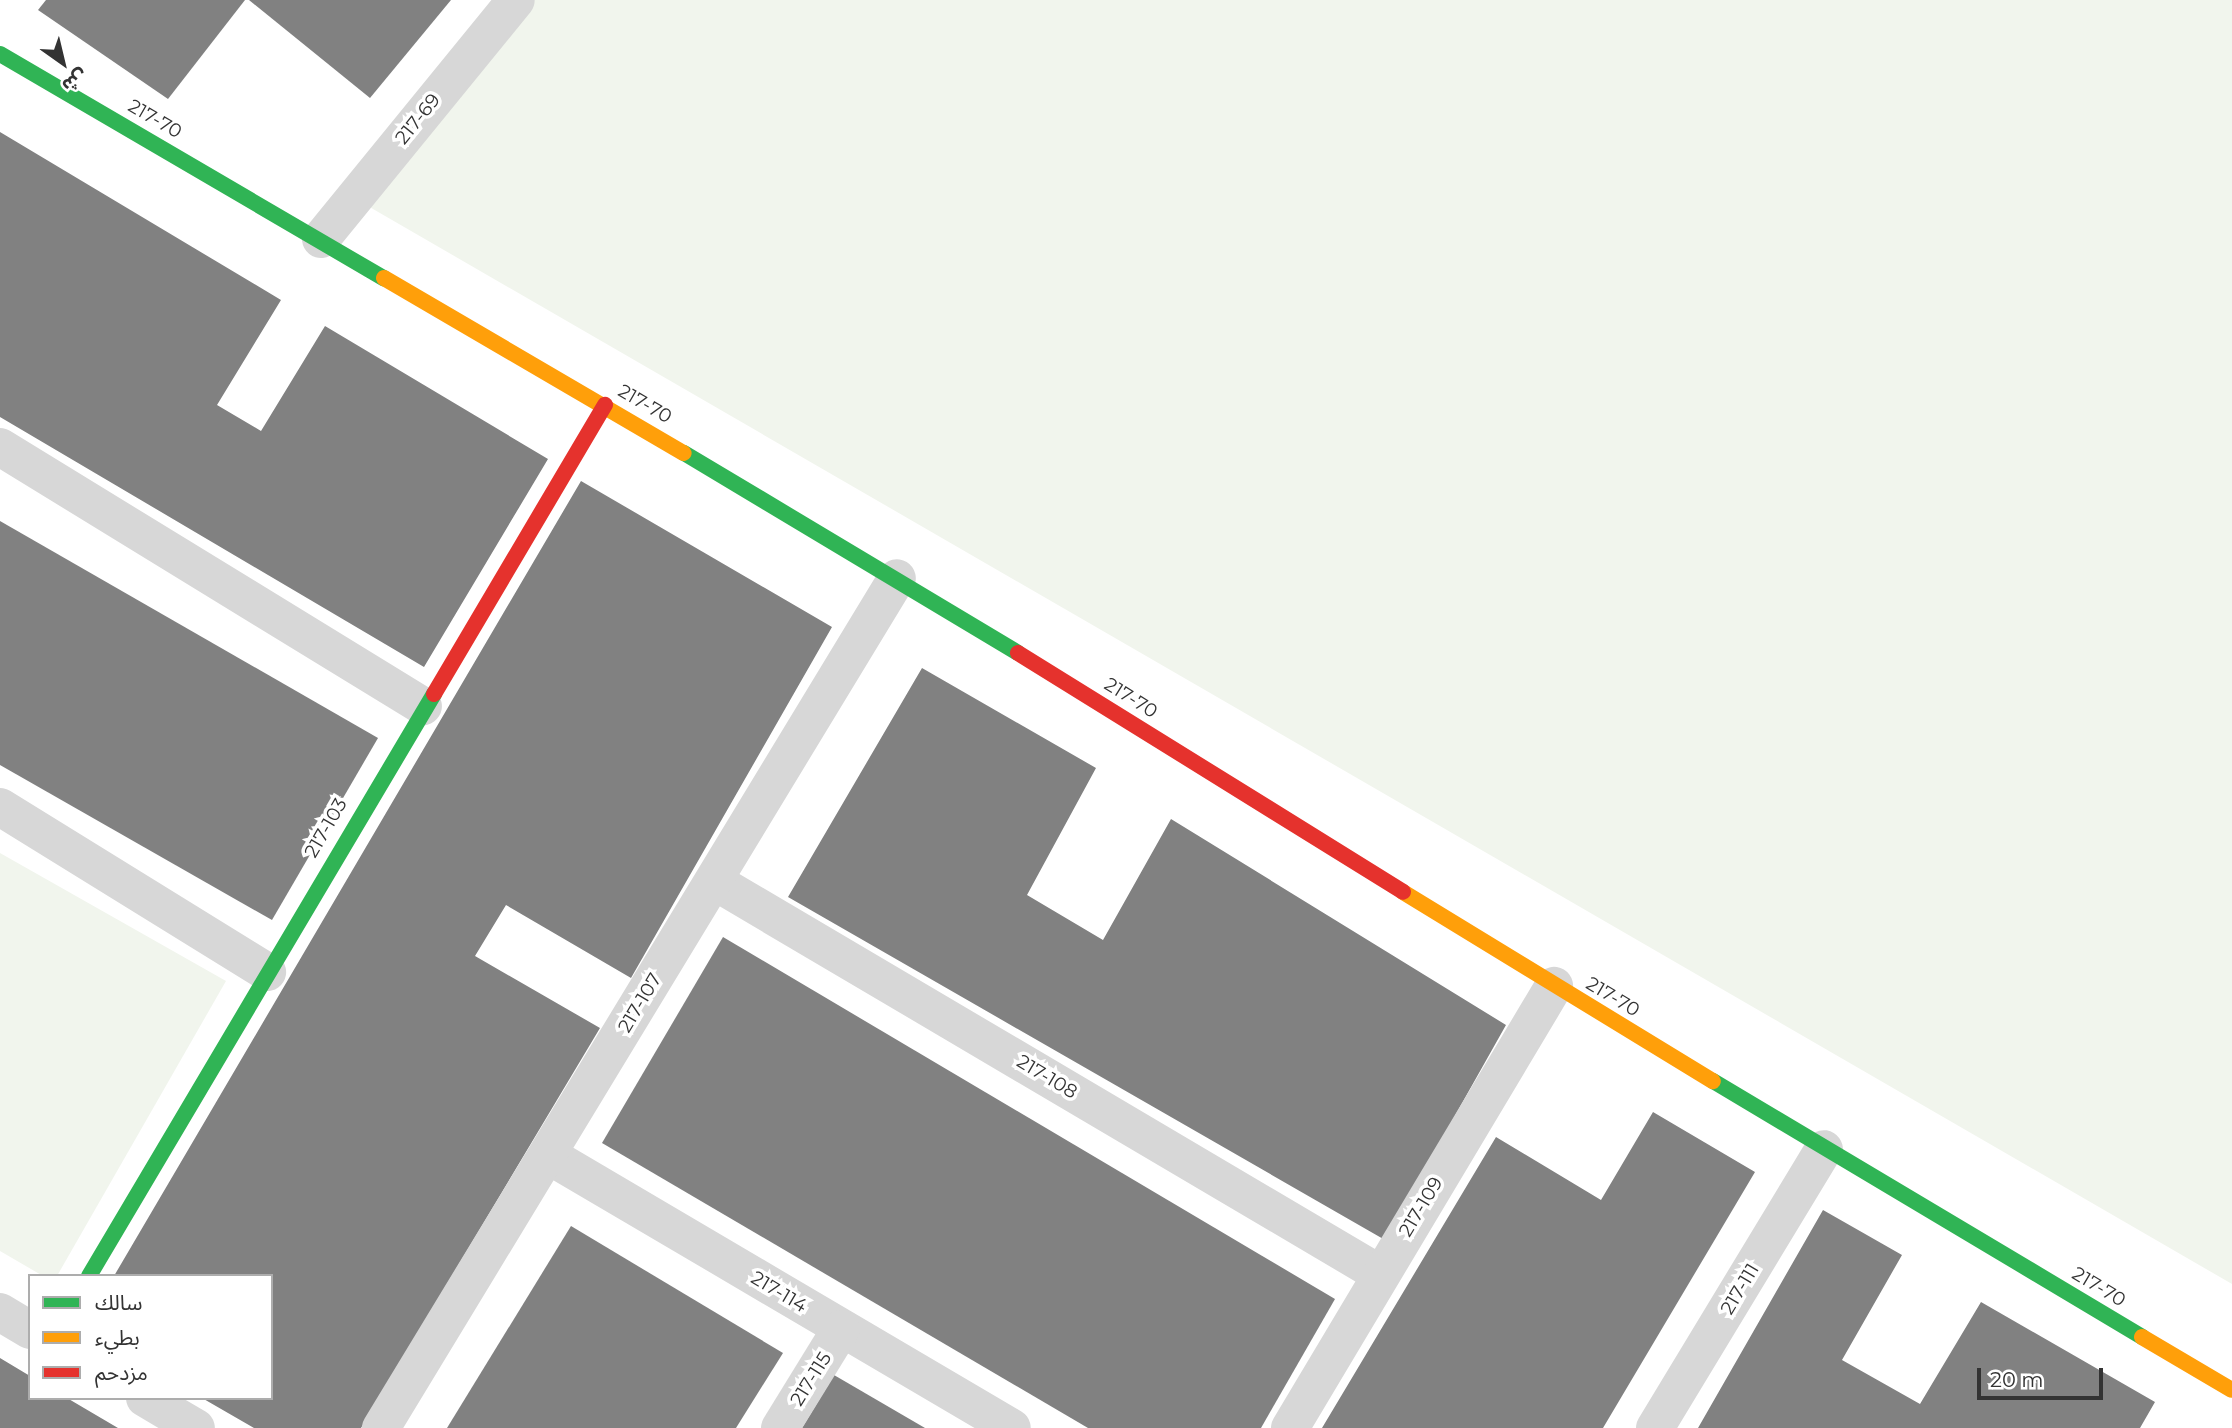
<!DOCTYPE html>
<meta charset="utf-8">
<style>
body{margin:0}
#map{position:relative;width:2232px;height:1428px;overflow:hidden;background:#fff;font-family:Montserrat,"Noto Sans Arabic",sans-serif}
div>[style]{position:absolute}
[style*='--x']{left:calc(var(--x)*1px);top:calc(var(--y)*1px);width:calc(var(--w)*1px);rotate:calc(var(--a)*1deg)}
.green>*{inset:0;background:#f1f5ed}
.building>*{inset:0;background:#818181}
.street>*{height:38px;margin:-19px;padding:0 19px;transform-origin:19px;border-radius:19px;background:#d7d7d7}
.fast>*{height:16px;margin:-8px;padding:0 8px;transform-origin:8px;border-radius:8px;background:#30b455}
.slow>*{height:16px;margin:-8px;padding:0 8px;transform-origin:8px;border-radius:8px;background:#ff9f0a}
.jam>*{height:16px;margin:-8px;padding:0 8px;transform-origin:8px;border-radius:8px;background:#e5322d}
span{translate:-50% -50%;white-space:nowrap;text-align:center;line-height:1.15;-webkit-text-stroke:7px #fff;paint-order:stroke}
.street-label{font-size:19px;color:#333}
.legend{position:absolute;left:28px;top:1274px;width:245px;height:126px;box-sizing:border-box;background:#fff;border:2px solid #adadad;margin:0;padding:9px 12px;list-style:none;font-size:21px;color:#333}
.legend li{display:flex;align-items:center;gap:14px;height:35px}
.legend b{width:35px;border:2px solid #adadad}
.north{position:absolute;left:28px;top:28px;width:70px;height:70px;-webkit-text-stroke:5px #fff;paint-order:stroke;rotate:146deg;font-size:19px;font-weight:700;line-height:28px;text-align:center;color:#333}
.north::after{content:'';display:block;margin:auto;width:24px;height:32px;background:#333;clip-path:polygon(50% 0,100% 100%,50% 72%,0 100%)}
.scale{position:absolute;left:1977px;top:1368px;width:126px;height:32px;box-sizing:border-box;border:4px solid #333;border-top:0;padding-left:9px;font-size:21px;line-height:24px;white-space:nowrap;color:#333;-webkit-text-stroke:5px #fff;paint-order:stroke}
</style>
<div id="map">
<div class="green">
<i style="clip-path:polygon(529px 0,2232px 0,2232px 1284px,354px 198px)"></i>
<i style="clip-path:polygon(0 853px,226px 981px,57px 1276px,43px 1276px,0 1251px)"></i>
</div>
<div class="building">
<i style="clip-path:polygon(46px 0,245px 0,168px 99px,38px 10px)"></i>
<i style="clip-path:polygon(249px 0,451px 0,370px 98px)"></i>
<i style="clip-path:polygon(0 132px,281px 300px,217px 405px,261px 431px,325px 326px,548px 459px,424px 667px,0 417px)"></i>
<i style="clip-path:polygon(581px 481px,832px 627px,631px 978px,506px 905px,475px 956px,600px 1028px,361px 1428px,254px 1428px,202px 1398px,271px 1398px,271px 1276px,114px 1276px)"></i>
<i style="clip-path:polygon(0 521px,378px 738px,272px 920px,0 765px)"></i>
<i style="clip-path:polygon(922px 668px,1096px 768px,1027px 895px,1103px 940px,1171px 819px,1506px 1025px,1385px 1240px,788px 897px)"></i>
<i style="clip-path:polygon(723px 937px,1335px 1299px,1261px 1428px,1088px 1428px,602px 1143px)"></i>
<i style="clip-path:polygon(1653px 1112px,1755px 1172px,1603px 1428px,1322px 1428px,1496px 1137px,1601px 1200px)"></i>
<i style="clip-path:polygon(1823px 1210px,1902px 1255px,1842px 1360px,1920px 1404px,1981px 1302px,2155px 1402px,2140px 1428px,1698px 1428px)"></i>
<i style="clip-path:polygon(571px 1226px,783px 1353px,736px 1428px,447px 1428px)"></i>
<i style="clip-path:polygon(0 1358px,30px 1376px,30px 1398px,67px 1398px,118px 1428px,0 1428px)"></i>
<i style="clip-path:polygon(834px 1375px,925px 1428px,802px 1428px)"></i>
</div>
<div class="street">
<i style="--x:321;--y:239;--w:308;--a:-50.8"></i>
<i style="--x:0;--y:447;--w:496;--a:31.5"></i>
<i style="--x:0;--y:807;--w:314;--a:31.7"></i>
<i style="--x:714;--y:881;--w:773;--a:30.54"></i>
<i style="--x:548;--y:1155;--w:538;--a:30.47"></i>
<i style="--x:0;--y:1312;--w:35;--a:31"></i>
<i style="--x:145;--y:1398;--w:59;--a:30.5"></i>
<i style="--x:381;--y:1428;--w:994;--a:-58.74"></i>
<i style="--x:780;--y:1428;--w:116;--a:-58.4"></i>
<i style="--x:1290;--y:1428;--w:515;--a:-59.15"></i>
<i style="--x:1655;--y:1428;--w:326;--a:-58.8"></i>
</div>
<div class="fast">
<i style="--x:0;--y:54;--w:445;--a:30.3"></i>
<i style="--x:684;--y:453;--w:389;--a:30.9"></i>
<i style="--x:1713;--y:1081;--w:500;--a:30.8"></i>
<i style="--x:89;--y:1276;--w:677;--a:-59.34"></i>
</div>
<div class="slow">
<i style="--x:384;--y:278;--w:347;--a:30.3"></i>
<i style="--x:1403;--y:892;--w:363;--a:31.4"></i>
<i style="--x:2142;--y:1337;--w:104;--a:30.5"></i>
</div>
<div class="jam">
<i style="--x:1018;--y:653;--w:453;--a:31.8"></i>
<i style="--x:434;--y:694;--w:336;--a:-59.4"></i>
</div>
<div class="street-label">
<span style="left:155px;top:119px;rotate:30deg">217-70</span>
<span style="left:418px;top:119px;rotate:-51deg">217-69</span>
<span style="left:645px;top:404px;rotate:30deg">217-70</span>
<span style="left:1131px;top:698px;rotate:32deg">217-70</span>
<span style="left:326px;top:828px;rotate:-60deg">217-103</span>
<span style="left:1613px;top:997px;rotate:31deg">217-70</span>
<span style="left:640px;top:1003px;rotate:-59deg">217-107</span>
<span style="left:1047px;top:1077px;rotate:31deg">217-108</span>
<span style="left:1421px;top:1207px;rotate:-59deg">217-109</span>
<span style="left:2099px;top:1287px;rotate:31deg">217-70</span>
<span style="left:1740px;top:1289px;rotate:-59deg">217-111</span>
<span style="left:779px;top:1292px;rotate:31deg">217-114</span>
<span style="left:811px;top:1379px;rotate:-58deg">217-115</span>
</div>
<ul class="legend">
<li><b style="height:9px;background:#30b455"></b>سالك</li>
<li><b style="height:9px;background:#ff9f0a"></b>بطيء</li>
<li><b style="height:9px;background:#e5322d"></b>مزدحم</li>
</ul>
<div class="north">ش</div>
<div class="scale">20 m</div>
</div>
